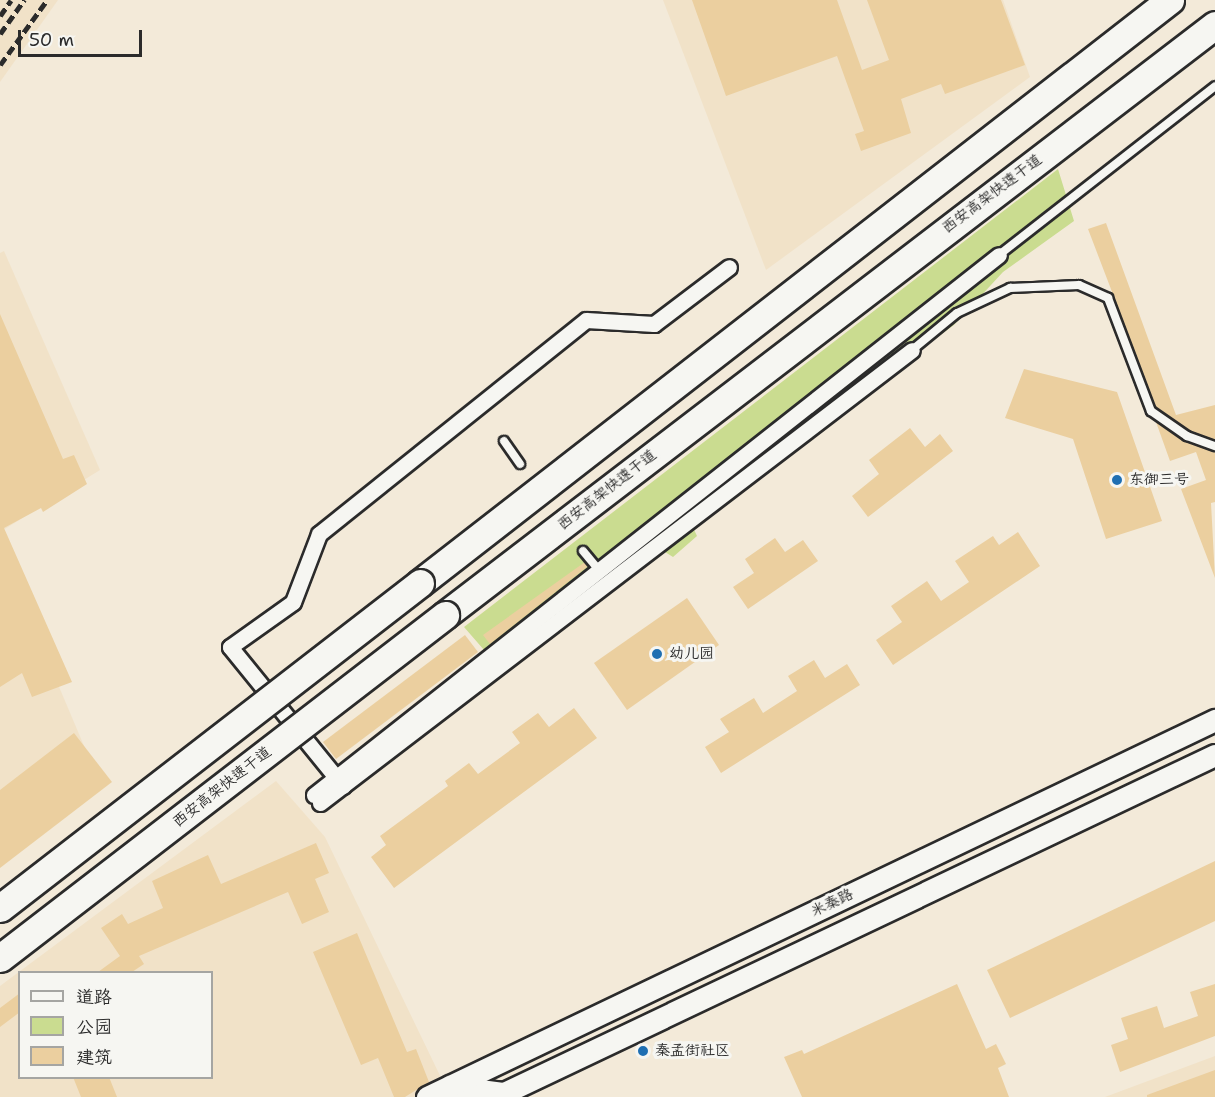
<!DOCTYPE html>
<meta charset="utf-8">
<style>
body{margin:0}
#map{position:relative;width:1215px;height:1097px;overflow:hidden;background:#f3ead9;font-family:"Shantell Sans","LXGW WenKai TC",sans-serif}
div>[style]{position:absolute}
[style*='--x']{left:calc(var(--x)*1px);top:calc(var(--y)*1px);width:calc(var(--w)*1px);rotate:calc(var(--a)*1deg)}
.built>*{inset:0;background:#f1e2c8}
.green>*{inset:0;background:#cadc90}
.building>*{inset:0;background:#ebcf9f}
.roads{filter:drop-shadow(2px 0 #2b2b2b) drop-shadow(-2px 0 #2b2b2b) drop-shadow(0 2px #2b2b2b) drop-shadow(0 -2px #2b2b2b)}
.lane>*{height:8px;margin:-4px;padding:0 4px;transform-origin:4px;border-radius:4px;background:#f6f6f2}
.street>*{height:15px;margin:-7.5px;padding:0 7.5px;transform-origin:7.5px;border-radius:7.5px;background:#f6f6f2}
.secondary>*{height:21px;margin:-10.5px;padding:0 10.5px;transform-origin:10.5px;border-radius:10.5px;background:#f6f6f2}
.highway>*{height:27px;margin:-13.5px;padding:0 13.5px;transform-origin:13.5px;border-radius:13.5px;background:#f6f6f2}
.rail>*{height:4.5px;margin-top:-2.25px;transform-origin:0;background:repeating-linear-gradient(90deg,#2b2b2b 0 9px,transparent 0 13.5px)}
.bridges{filter:drop-shadow(2px 0 #2b2b2b) drop-shadow(-2px 0 #2b2b2b) drop-shadow(0 2px #2b2b2b) drop-shadow(0 -2px #2b2b2b)}
.highway-bridge>*{height:27px;margin:-13.5px;padding:0 13.5px;transform-origin:13.5px;border-radius:13.5px;background:#f6f6f2}
.dots>*{width:16px;height:16px;translate:-50% -50%;box-sizing:border-box;border:3px solid #f6f6f2;border-radius:50%}
span{translate:-50% -50%;white-space:nowrap;text-align:center;line-height:1.15;-webkit-text-stroke:6px #f6f6f2;paint-order:stroke}
.street-label{font-size:15px;color:#2b2b2b}
.poi-label{font-size:15px;color:#2b2b2b}
.left{translate:0 -50%;text-align:left}
.legend{position:absolute;left:18px;top:971px;width:195px;height:108px;box-sizing:border-box;background:#f6f6f2;border:2px solid #a5a5a2;margin:0;padding:8px 10px;list-style:none;font-size:18px;color:#2b2b2b}
.legend li{display:flex;align-items:center;gap:12px;height:30px}
.legend b{width:30px;border:2px solid #a5a5a2}
.scale{position:absolute;left:18px;top:30px;width:124px;height:27px;box-sizing:border-box;border:3px solid #2b2b2b;border-top:0;padding-left:8px;font-size:18px;line-height:21px;white-space:nowrap;color:#2b2b2b;-webkit-text-stroke:4px #f6f6f2;paint-order:stroke}
</style>
<div id="map">
<div class="built">
<i style="clip-path:polygon(0 0,58px 0,0 82px)"></i>
<i style="clip-path:polygon(663px 0,1003px 0,1030px 77px,766px 270px)"></i>
<i style="clip-path:polygon(4px 251px,100px 470px,0 532px,0 253px)"></i>
<i style="clip-path:polygon(0 547px,98px 779px,0 858px)"></i>
<i style="clip-path:polygon(evenodd,276px 781px,325px 837px,445px 1086px,421px 1097px,0 1097px,0 986px,276px 781px,20px 972px,212px 972px,212px 1078px,20px 1078px,20px 972px)"></i>
<i style="clip-path:polygon(1215px 1056px,1215px 1097px,1105px 1097px)"></i>
</div>
<div class="green">
<i style="clip-path:polygon(1058px 169px,1074px 221px,1003px 272px,954px 325px,689px 519px,697px 536px,673px 557px,638px 535px,491px 658px,464px 627px)"></i>
</div>
<div class="building">
<i style="clip-path:polygon(692px 0,837px 0,862px 70px,889px 60px,867px 0,1001px 0,1025px 65px,945px 94px,941px 84px,901px 99px,911px 133px,861px 151px,855px 134px,864px 131px,837px 56px,726px 96px)"></i>
<i style="clip-path:polygon(1106px 223px,1176px 415px,1215px 405px,1215px 440px,1190px 431px,1156px 407px,1088px 229px)"></i>
<i style="clip-path:polygon(0 314px,63px 459px,74px 455px,87px 484px,43px 512px,41px 508px,4px 528px,72px 682px,32px 697px,22px 673px,0 687px)"></i>
<i style="clip-path:polygon(1024px 369px,1117px 392px,1162px 521px,1106px 539px,1073px 439px,1005px 418px)"></i>
<i style="clip-path:polygon(1156px 422px,1184px 441px,1215px 452px,1215px 502px,1211px 503px,1215px 578px,1181px 489px,1206px 480px,1196px 452px,1170px 461px)"></i>
<i style="clip-path:polygon(910px 428px,925px 447px,940px 434px,953px 451px,868px 517px,852px 496px,879px 474px,869px 460px)"></i>
<i style="clip-path:polygon(1018px 532px,1040px 566px,893px 665px,876px 640px,902px 622px,891px 606px,927px 581px,941px 601px,969px 582px,955px 561px,993px 536px,999px 545px)"></i>
<i style="clip-path:polygon(775px 538px,785px 552px,803px 540px,818px 561px,748px 609px,733px 587px,754px 573px,745px 559px)"></i>
<i style="clip-path:polygon(585px 562px,588px 566px,490px 644px,483px 635px)"></i>
<i style="clip-path:polygon(687px 598px,719px 645px,627px 710px,594px 663px)"></i>
<i style="clip-path:polygon(465px 635px,478px 652px,336px 759px,323px 742px)"></i>
<i style="clip-path:polygon(814px 660px,825px 678px,847px 664px,860px 685px,721px 773px,705px 747px,729px 732px,720px 719px,754px 698px,763px 713px,797px 691px,788px 676px)"></i>
<i style="clip-path:polygon(574px 708px,597px 738px,394px 888px,371px 857px,386px 845px,380px 836px,448px 786px,445px 781px,469px 763px,478px 774px,520px 743px,512px 732px,538px 713px,549px 727px)"></i>
<i style="clip-path:polygon(74px 733px,112px 782px,0 868px,0 790px)"></i>
<i style="clip-path:polygon(316px 843px,329px 873px,315px 879px,329px 912px,302px 924px,288px 892px,139px 956px,144px 964px,132px 972px,98px 972px,120px 956px,101px 928px,122px 914px,128px 924px,163px 908px,152px 881px,208px 855px,221px 884px)"></i>
<i style="clip-path:polygon(1215px 861px,1215px 921px,1010px 1018px,987px 970px)"></i>
<i style="clip-path:polygon(357px 933px,407px 1052px,416px 1049px,429px 1082px,405px 1097px,394px 1097px,378px 1058px,361px 1065px,313px 952px)"></i>
<i style="clip-path:polygon(957px 984px,986px 1049px,996px 1044px,1006px 1064px,998px 1068px,1009px 1097px,802px 1097px,784px 1057px,802px 1050px,804px 1054px)"></i>
<i style="clip-path:polygon(1215px 984px,1215px 1036px,1120px 1072px,1111px 1045px,1128px 1039px,1121px 1018px,1157px 1006px,1164px 1028px,1198px 1016px,1190px 992px)"></i>
<i style="clip-path:polygon(20px 993px,20px 1012px,0 1027px,0 1008px)"></i>
<i style="clip-path:polygon(1215px 1070px,1215px 1097px,1147px 1097px,1147px 1095px)"></i>
<i style="clip-path:polygon(73px 1077px,109px 1077px,117px 1097px,81px 1097px)"></i>
</div>
<div class="roads">
<div class="lane">
<i style="--x:999;--y:255;--w:274;--a:-38"></i>
<i style="--x:912;--y:350;--w:58;--a:-39.4"></i>
<i style="--x:957;--y:313;--w:59;--a:-25.3"></i>
<i style="--x:1010;--y:288;--w:69;--a:-2.5"></i>
<i style="--x:1079;--y:285;--w:32;--a:24"></i>
<i style="--x:1108;--y:298;--w:121;--a:69.2"></i>
<i style="--x:1151;--y:411;--w:44;--a:34.8"></i>
<i style="--x:1187;--y:436;--w:30;--a:20"></i>
<i style="--x:504;--y:441;--w:28;--a:55"></i>
<i style="--x:583;--y:551;--w:25;--a:50"></i>
</div>
<div class="street">
<i style="--x:343;--y:786;--w:179;--a:-129.1"></i>
<i style="--x:230;--y:647;--w:77;--a:-35.5"></i>
<i style="--x:293;--y:602;--w:73;--a:-69.1"></i>
<i style="--x:319;--y:534;--w:342;--a:-38.7"></i>
<i style="--x:586;--y:320;--w:68;--a:3.4"></i>
<i style="--x:654;--y:324;--w:94;--a:-37.2"></i>
<i style="--x:314;--y:795;--w:872;--a:-38.25"></i>
<i style="--x:320;--y:803;--w:745;--a:-37.42"></i>
</div>
<div class="secondary">
<i style="--x:450;--y:1086;--w:54;--a:7.4"></i>
<i style="--x:504;--y:1093;--w:787;--a:-25.43"></i>
<i style="--x:427;--y:1097;--w:874;--a:-25.57"></i>
</div>
<div class="highway">
<i style="--x:420;--y:583;--w:950;--a:-37.86"></i>
<i style="--x:445;--y:615;--w:970;--a:-37.46"></i>
</div>
</div>
<div class="rail">
<i style="--x:0;--y:16;--w:19;--a:-55"></i>
<i style="--x:0;--y:34;--w:42;--a:-54.8"></i>
<i style="--x:0;--y:65;--w:80;--a:-54.1"></i>
</div>
<div class="bridges">
<div class="highway-bridge">
<i style="--x:0;--y:908;--w:531;--a:-37.73"></i>
<i style="--x:0;--y:958;--w:562;--a:-37.62"></i>
</div>
</div>
<div class="dots">
<i style="left:1117px;top:480px;background:#1f6fb2"></i>
<i style="left:657px;top:654px;background:#1f6fb2"></i>
<i style="left:643px;top:1051px;background:#1f6fb2"></i>
</div>
<div class="street-label">
<span style="left:992px;top:194px;rotate:-37deg">西安高架快速干道</span>
<span style="left:607px;top:490px;rotate:-38deg">西安高架快速干道</span>
<span style="left:222px;top:787px;rotate:-38deg">西安高架快速干道</span>
<span style="left:832px;top:903px;rotate:-26deg">米秦路</span>
</div>
<div class="poi-label">
<span class="left" style="left:1129px;top:480px">东御三号</span>
<span class="left" style="left:669px;top:654px">幼儿园</span>
<span class="left" style="left:655px;top:1051px">秦孟街社区</span>
</div>
<ul class="legend">
<li><b style="height:8px;background:#f6f6f2"></b>道路</li>
<li><b style="height:16px;background:#cadc90"></b>公园</li>
<li><b style="height:16px;background:#ebcf9f"></b>建筑</li>
</ul>
<div class="scale">50 m</div>
</div>
